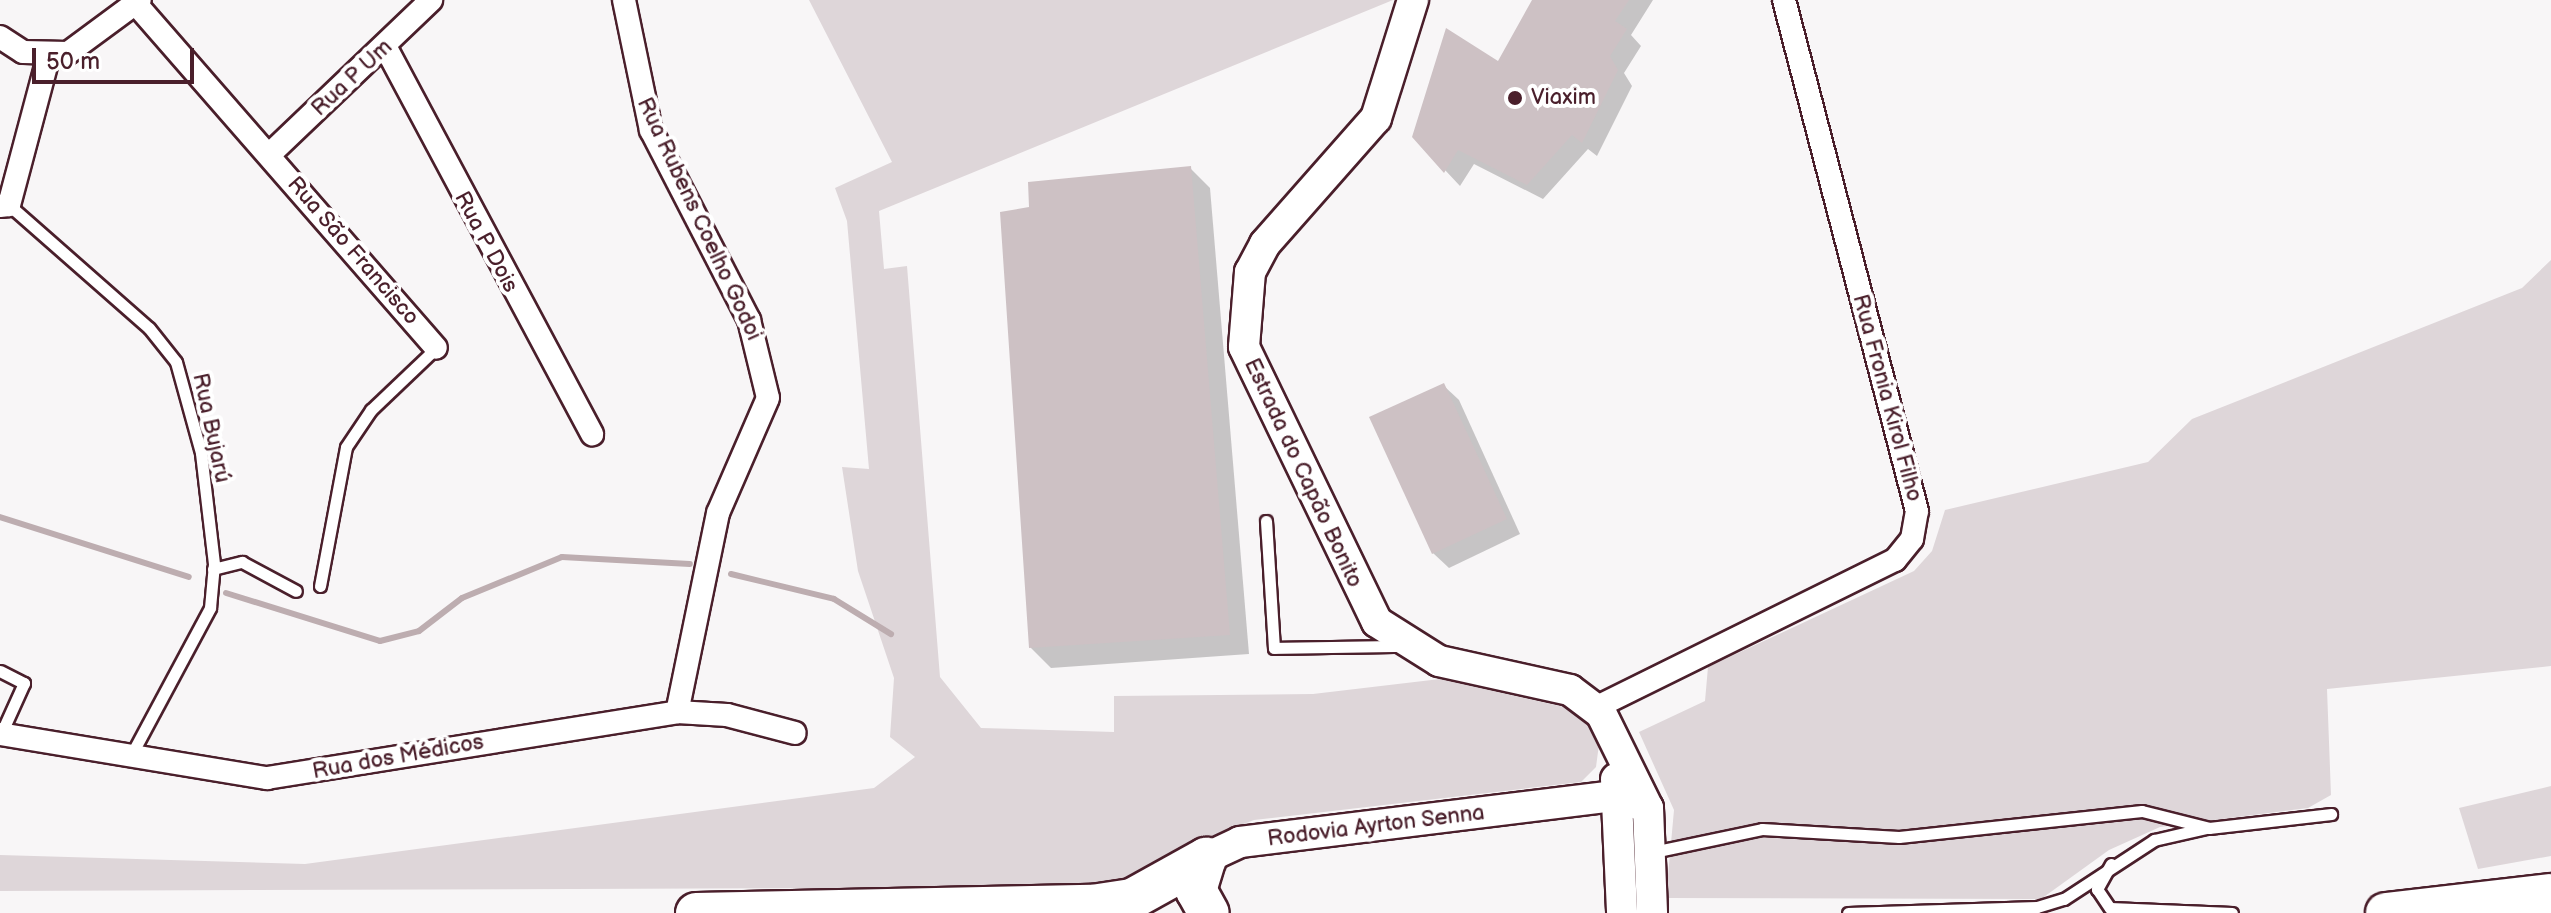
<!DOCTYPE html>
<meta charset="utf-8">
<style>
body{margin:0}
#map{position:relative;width:2551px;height:913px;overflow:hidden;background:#f8f6f7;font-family:"Balsamiq Sans",sans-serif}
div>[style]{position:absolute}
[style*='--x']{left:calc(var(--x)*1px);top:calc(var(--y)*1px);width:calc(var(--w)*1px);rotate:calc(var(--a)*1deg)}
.green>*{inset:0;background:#ded6d9}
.shadow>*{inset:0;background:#0003}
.stream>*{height:6px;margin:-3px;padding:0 3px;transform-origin:3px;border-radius:3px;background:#bdadb0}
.building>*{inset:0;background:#cdc1c4}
.roads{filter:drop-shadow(2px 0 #4a1f2b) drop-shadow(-2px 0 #4a1f2b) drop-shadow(0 2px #4a1f2b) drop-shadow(0 -2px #4a1f2b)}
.lane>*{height:11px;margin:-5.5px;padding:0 5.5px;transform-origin:5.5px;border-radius:5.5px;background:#fff}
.street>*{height:22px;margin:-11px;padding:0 11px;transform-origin:11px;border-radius:11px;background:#fff}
.secondary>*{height:30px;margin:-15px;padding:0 15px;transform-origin:15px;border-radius:15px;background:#fff}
.highway>*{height:40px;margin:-20px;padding:0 20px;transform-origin:20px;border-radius:20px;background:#fff}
.dots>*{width:22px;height:22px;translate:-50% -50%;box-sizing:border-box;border:4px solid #fff;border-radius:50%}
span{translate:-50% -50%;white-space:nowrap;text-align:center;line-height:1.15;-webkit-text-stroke:8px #fff;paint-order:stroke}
.street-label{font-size:22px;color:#4a1f2b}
.poi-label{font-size:22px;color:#4a1f2b}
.left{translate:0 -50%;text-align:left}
.scale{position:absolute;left:32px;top:48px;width:162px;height:36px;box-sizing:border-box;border:4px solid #4a1f2b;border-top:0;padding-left:10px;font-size:24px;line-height:28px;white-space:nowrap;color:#4a1f2b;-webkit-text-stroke:6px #fff;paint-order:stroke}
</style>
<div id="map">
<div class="green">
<i style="clip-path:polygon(809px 0,1393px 0,879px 211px,884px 269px,907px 266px,940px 677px,981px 728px,1114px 732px,1114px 696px,1313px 694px,1440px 679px,1573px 709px,1600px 737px,1596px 767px,1581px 782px,1254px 820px,1196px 842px,1149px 876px,1108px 887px,0 891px,0 855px,305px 864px,874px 788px,915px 757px,890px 737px,894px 678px,858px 571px,842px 467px,869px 469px,847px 221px,835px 188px,892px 162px)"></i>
<i style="clip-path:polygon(2551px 260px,2551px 666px,2327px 689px,2331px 795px,2308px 808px,2160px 827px,2109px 850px,2041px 899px,1666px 898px,1674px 810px,1639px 732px,1705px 701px,1708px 667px,1914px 571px,1932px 551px,1945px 510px,2148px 462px,2192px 419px,2522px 288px)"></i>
<i style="clip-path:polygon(2551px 786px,2551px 856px,2478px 869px,2459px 808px)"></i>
</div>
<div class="shadow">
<i style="clip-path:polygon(1534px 0,1653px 0,1631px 35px,1641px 46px,1624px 73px,1632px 86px,1597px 156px,1588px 149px,1543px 199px,1474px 164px,1460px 186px,1414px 137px,1499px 64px)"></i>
<i style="clip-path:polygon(1190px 168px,1210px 188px,1249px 654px,1051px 668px,1031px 648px,1031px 209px)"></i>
<i style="clip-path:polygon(1443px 385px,1459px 400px,1520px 534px,1449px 568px,1433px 553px)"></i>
</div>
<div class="stream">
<i style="--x:0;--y:517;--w:198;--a:17.6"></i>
<i style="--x:731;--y:574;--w:106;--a:13.6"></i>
<i style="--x:834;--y:599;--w:67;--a:31.6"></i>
<i style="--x:226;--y:593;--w:161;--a:17.3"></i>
<i style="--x:380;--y:641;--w:40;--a:-14.4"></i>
<i style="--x:419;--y:631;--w:54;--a:-37.5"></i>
<i style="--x:462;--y:598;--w:108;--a:-22.3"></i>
<i style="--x:562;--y:557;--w:128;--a:3.1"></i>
</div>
<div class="building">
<i style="clip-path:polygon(1532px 0,1629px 0,1615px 21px,1627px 29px,1610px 56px,1618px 70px,1582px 143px,1572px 135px,1527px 185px,1458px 150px,1444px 173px,1412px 137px,1446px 28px,1498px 61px)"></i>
<i style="clip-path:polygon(1191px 166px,1230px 635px,1029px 648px,1000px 212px,1029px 207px,1028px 182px)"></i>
<i style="clip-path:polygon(1444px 383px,1507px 519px,1432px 554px,1369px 417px)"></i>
</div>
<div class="roads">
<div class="lane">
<i style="--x:9;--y:205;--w:186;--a:41.3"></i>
<i style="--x:149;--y:328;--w:43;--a:51.5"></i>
<i style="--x:176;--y:362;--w:94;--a:74.6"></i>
<i style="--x:201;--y:453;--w:112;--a:83.3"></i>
<i style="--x:214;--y:564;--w:44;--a:95.2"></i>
<i style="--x:210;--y:608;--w:171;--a:118.2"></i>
<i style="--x:1266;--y:521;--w:127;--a:86.4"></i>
<i style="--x:1274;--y:648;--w:130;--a:-0.9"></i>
<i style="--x:213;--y:569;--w:30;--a:-14"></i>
<i style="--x:242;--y:562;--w:61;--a:28.2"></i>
<i style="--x:320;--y:586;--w:141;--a:-79.4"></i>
<i style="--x:346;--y:447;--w:45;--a:-56"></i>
<i style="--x:371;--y:410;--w:90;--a:-43.6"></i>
<i style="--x:0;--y:671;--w:27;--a:27"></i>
<i style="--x:24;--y:683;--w:56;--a:114.3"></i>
<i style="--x:1653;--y:852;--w:111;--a:-11.9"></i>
<i style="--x:1762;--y:829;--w:137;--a:3.3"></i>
<i style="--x:1899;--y:837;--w:244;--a:-6.1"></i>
<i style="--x:2142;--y:811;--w:69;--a:14.2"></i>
<i style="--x:2209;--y:828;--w:123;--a:-6.5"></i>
<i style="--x:2111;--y:864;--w:29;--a:119"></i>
<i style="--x:2097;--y:889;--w:23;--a:56"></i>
<i style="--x:2110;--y:908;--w:122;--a:2.3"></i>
<i style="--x:1848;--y:913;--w:189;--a:-1.8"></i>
<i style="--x:2037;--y:907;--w:28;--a:-17"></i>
<i style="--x:2064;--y:899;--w:108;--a:-33.2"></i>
<i style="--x:2154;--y:840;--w:53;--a:-13"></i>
</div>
<div class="street">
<i style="--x:624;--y:0;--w:133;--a:78.3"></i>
<i style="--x:651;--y:130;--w:214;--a:62.7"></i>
<i style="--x:749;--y:320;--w:80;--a:76.3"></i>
<i style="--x:768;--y:398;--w:125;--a:113.5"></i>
<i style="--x:718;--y:513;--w:203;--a:101.6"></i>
<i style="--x:136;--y:4;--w:456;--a:48.9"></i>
<i style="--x:0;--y:37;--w:27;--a:33"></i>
<i style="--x:23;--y:52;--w:45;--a:1.3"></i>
<i style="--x:68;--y:53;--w:89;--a:-36.4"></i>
<i style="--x:386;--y:48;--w:438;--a:61.9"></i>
<i style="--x:270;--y:154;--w:223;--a:-43.7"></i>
<i style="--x:0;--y:206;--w:9;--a:-6"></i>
<i style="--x:9;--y:205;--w:152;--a:-75.1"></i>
<i style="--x:1595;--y:708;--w:335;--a:-26.3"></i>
<i style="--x:1895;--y:560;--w:27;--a:-51"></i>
<i style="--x:1912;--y:539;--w:28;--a:-80"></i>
<i style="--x:1917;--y:511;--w:528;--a:-104.59"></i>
<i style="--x:0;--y:734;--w:271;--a:9.4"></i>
<i style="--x:267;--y:778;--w:415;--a:-9.1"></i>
<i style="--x:677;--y:712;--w:50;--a:3.4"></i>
<i style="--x:727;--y:715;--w:70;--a:14.8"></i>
</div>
<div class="secondary">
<i style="--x:1413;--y:0;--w:124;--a:107.4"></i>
<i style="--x:1376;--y:118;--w:168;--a:131.4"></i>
<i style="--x:1265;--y:244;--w:32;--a:118"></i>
<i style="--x:1250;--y:272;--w:75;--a:94.6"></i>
<i style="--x:1244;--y:347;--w:305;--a:64.2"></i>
<i style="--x:1377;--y:622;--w:73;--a:32.2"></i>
<i style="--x:1439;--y:661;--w:134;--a:12.5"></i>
<i style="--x:1570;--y:690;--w:39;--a:37"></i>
<i style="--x:1601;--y:713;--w:106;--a:63.7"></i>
<i style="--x:1648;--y:808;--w:105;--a:87.8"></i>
<i style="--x:1616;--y:779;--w:134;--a:87.4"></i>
<i style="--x:1206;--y:858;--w:38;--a:-25"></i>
<i style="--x:1240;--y:842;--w:380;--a:-7"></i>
<i style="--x:1617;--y:796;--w:33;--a:21"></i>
</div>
<div class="highway">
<i style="--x:1206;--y:858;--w:34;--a:107"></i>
<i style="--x:1196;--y:890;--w:26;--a:61"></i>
<i style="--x:696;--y:913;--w:396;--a:-1.2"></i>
<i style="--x:1092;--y:905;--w:40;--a:-8.5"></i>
<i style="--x:1132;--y:899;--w:85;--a:-29"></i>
<i style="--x:2386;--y:913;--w:166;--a:-6.6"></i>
</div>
</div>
<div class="dots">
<i style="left:1515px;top:98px;background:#4a1f2b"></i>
</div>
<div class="street-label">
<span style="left:352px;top:78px;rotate:-43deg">Rua P Um</span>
<span style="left:699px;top:219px;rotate:65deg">Rua Rubens Coelho Godoi</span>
<span style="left:486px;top:242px;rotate:62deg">Rua P Dois</span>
<span style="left:353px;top:251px;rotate:49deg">Rua São Francisco</span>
<span style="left:1887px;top:398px;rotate:75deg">Rua Fronia Kirol Filho</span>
<span style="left:211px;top:428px;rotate:78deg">Rua Bujarú</span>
<span style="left:1303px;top:473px;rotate:65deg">Estrada do Capão Bonito</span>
<span style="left:398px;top:757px;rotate:-10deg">Rua dos Médicos</span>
<span style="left:1376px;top:826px;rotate:-7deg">Rodovia Ayrton Senna</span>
</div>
<div class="poi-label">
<span class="left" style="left:1531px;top:98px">Viaxim</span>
</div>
<div class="scale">50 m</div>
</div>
